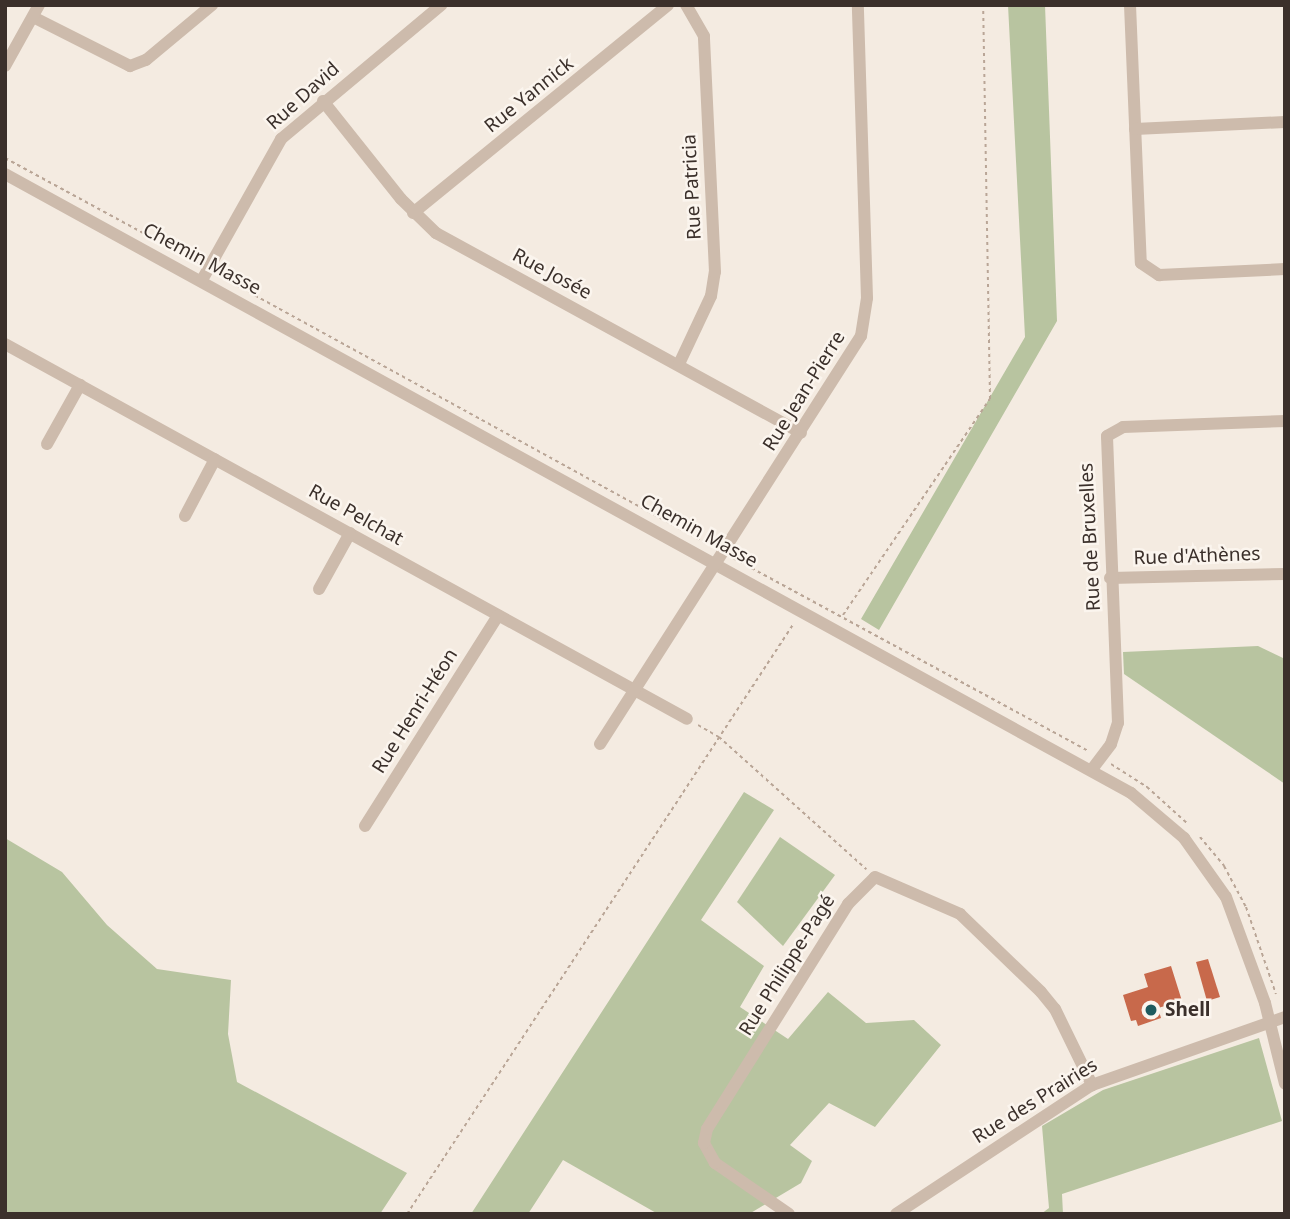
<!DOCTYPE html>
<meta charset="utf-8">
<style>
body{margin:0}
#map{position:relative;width:1290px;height:1219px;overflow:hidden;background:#f4ebe1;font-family:"Noto Sans",sans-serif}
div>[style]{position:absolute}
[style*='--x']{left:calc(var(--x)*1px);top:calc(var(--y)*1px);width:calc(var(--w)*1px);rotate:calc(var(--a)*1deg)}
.green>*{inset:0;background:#b8c4a0}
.building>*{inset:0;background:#c8694b}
.path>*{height:2px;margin-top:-1px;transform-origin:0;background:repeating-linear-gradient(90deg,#b9a596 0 3.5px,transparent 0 7px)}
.minor>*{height:12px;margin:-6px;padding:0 6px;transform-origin:6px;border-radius:6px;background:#cdbbac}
.dots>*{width:19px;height:19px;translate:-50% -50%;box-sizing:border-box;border:4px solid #fbf5ee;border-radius:50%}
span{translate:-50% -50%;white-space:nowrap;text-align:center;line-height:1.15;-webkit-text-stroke:5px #fbf5ee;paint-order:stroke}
.street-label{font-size:19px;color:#3b302b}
.poi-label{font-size:19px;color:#3b302b;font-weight:700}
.left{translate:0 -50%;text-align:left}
.frame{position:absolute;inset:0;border:7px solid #3b302b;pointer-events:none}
</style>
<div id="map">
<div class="green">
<i style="clip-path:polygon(1008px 5px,1045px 5px,1057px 321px,879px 630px,861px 619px,1025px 337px)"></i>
<i style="clip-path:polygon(1258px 646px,1285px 659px,1285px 784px,1124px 674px,1123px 652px)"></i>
<i style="clip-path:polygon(744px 792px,774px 810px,701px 920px,764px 966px,740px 1007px,788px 1039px,828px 992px,866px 1023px,914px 1020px,941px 1045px,875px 1127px,829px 1103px,790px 1145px,812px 1161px,801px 1183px,749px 1214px,658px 1214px,563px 1160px,528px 1214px,471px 1214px)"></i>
<i style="clip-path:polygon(780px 837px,835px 875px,783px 946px,737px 902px)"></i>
<i style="clip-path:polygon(5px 838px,62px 872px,107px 925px,157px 969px,231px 980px,228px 1034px,237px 1082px,407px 1173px,380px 1214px,5px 1214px)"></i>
<i style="clip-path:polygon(1259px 1038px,1282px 1121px,1062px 1194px,1063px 1214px,1041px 1214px,1049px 1208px,1042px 1126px,1103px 1090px)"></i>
</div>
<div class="building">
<i style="clip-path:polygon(1208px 959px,1220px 997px,1207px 1001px,1196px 962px)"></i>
<i style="clip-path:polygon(1171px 966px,1182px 1001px,1158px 1008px,1161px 1018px,1138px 1026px,1136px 1020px,1131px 1021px,1123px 995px,1148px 987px,1144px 974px)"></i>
</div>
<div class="path">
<i style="--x:5;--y:158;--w:220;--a:28.5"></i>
<i style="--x:218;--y:275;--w:565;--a:28.79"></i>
<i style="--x:733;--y:558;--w:404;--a:28.5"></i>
<i style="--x:843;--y:615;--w:261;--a:-55.8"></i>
<i style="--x:990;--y:399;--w:394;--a:-91"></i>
<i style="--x:698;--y:725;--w:24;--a:30"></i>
<i style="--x:719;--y:737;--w:198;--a:41.9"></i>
<i style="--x:1111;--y:764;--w:43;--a:32.6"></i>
<i style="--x:1147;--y:787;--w:54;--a:42"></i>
<i style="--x:1200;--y:837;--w:38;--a:50"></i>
<i style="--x:1224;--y:866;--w:47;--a:61.8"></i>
<i style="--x:1246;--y:907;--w:92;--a:71"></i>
<i style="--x:407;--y:1214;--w:706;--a:-56.78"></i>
</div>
<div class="minor">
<i style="--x:1130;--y:5;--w:258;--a:87.6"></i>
<i style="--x:1141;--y:263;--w:22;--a:34"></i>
<i style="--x:1159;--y:275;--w:126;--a:-2.7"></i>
<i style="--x:33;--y:17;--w:109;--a:26.8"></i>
<i style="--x:130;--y:66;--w:17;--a:-21"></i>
<i style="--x:146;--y:60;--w:86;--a:-39.8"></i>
<i style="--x:5;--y:66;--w:70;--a:-60.9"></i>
<i style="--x:323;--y:101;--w:125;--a:51.5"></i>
<i style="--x:401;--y:199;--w:49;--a:44.2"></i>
<i style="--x:436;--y:233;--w:416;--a:28.7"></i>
<i style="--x:1135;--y:129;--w:150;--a:-2.7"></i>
<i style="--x:5;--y:174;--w:1285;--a:28.8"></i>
<i style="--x:1131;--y:793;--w:70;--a:40.3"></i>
<i style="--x:1184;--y:838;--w:72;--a:54.6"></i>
<i style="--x:1226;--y:897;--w:113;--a:69.8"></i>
<i style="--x:1265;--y:1003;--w:83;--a:76.1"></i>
<i style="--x:413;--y:213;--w:329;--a:-39.2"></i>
<i style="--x:202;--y:280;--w:162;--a:-60.7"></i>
<i style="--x:281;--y:139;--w:209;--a:-39.9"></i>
<i style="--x:5;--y:344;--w:778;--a:28.8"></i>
<i style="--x:679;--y:364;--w:75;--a:-64.8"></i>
<i style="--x:711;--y:296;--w:24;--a:-81"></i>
<i style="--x:715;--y:272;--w:236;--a:-92.7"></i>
<i style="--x:704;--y:36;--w:36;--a:-120"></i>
<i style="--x:47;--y:444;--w:68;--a:-60.8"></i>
<i style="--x:185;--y:516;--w:64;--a:-62.2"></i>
<i style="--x:1110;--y:578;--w:175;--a:-1.3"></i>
<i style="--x:319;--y:589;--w:64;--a:-61"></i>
<i style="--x:600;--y:744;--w:484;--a:-57.4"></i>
<i style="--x:861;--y:336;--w:38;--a:-81"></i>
<i style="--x:867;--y:298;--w:293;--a:-91.8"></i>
<i style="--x:1093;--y:768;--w:30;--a:-53"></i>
<i style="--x:1111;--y:744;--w:22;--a:-72"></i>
<i style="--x:1118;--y:723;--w:287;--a:-92.2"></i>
<i style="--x:1107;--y:436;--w:18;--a:-29"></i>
<i style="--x:1123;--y:427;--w:162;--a:-2.1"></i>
<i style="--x:365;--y:826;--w:249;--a:-57.7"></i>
<i style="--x:789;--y:1214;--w:90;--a:-145.4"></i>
<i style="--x:715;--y:1163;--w:23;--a:-119"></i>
<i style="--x:704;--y:1143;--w:14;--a:-78"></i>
<i style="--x:707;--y:1129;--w:266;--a:-57.9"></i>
<i style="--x:848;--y:904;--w:38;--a:-45"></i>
<i style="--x:875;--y:877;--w:93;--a:23.5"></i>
<i style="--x:960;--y:914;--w:112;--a:43.9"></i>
<i style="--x:1041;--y:992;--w:22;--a:51"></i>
<i style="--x:1055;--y:1009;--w:85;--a:64"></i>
<i style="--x:896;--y:1214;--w:235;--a:-33.4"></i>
<i style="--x:1092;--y:1085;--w:205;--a:-19.4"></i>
</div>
<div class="dots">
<i style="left:1151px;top:1010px;background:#1f5a5e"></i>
</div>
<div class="street-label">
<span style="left:529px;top:95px;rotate:-39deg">Rue Yannick</span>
<span style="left:303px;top:96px;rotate:-42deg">Rue David</span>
<span style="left:692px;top:187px;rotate:-93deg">Rue Patricia</span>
<span style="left:202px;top:259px;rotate:28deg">Chemin Masse</span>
<span style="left:552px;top:274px;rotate:28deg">Rue Josée</span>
<span style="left:804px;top:391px;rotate:-58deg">Rue Jean-Pierre</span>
<span style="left:356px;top:515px;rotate:29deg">Rue Pelchat</span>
<span style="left:699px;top:531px;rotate:29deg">Chemin Masse</span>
<span style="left:1090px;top:537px;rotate:-93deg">Rue de Bruxelles</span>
<span style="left:1197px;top:556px;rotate:-2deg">Rue d'Athènes</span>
<span style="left:415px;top:711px;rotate:-58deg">Rue Henri-Héon</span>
<span style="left:787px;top:965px;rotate:-58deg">Rue Philippe-Pagé</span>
<span style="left:1035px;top:1101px;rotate:-32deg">Rue des Prairies</span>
</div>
<div class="poi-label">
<span class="left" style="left:1165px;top:1010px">Shell</span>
</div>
<div class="frame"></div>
</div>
